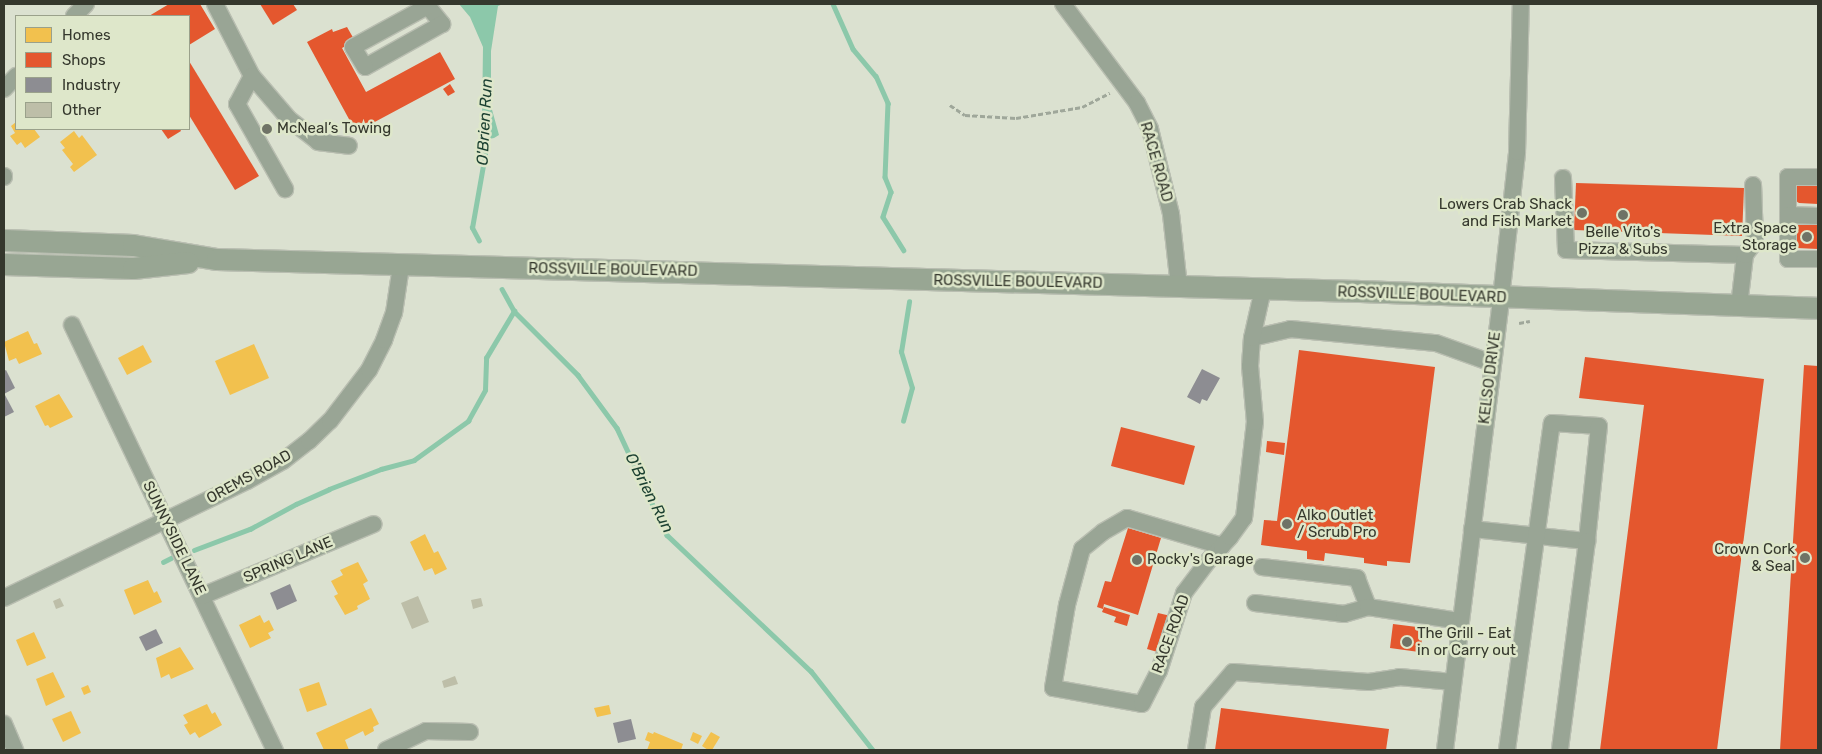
<!DOCTYPE html>
<meta charset="utf-8">
<style>
body{margin:0}
#map{position:relative;width:1822px;height:754px;overflow:hidden;background:#dbe1d0;font-family:Rubik,sans-serif}
div>[style]{position:absolute}
[style*='--x']{left:calc(var(--x)*1px);top:calc(var(--y)*1px);width:calc(var(--w)*1px);rotate:calc(var(--a)*1deg)}
.water>*{inset:0;background:#8cc8aa}
.homes>*{inset:0;background:#f2c14e}
.shops>*{inset:0;background:#e4572e}
.industry>*{inset:0;background:#8d8d92}
.stream>*{height:4.5px;margin:-2.25px;padding:0 2.25px;transform-origin:2.25px;border-radius:2.25px;background:#8cc8aa}
.building>*{inset:0;background:#bdbea8}
.path>*{height:2.5px;margin-top:-1.25px;transform-origin:0;background:repeating-linear-gradient(90deg,#9fa79a 0 5px,transparent 0 7.5px)}
.roads{filter:drop-shadow(1px 0 #b9beb1) drop-shadow(-1px 0 #b9beb1) drop-shadow(0 1px #b9beb1) drop-shadow(0 -1px #b9beb1)}
.minor>*{height:16px;margin:-8px;padding:0 8px;transform-origin:8px;border-radius:8px;background:#99a595}
.major>*{height:21px;margin:-10.5px;padding:0 10.5px;transform-origin:10.5px;border-radius:10.5px;background:#98a693}
.dots>*{width:14px;height:14px;translate:-50% -50%;box-sizing:border-box;border:2px solid #dee7ca;border-radius:50%}
span{translate:-50% -50%;white-space:nowrap;text-align:center;line-height:1.15;-webkit-text-stroke:5px #dee7ca;paint-order:stroke}
.poi-label{font-size:15px;color:#35382d}
.left{translate:0 -50%;text-align:left}
.right{translate:-100% -50%;text-align:right}
.street-label{font-size:15px;color:#35382d}
.water-label{font-size:16px;color:#1a3f30;font-style:italic}
.frame{position:absolute;inset:0;border:5px solid #35382d;pointer-events:none}
.legend{position:absolute;left:15px;top:15px;width:175px;height:115px;box-sizing:border-box;background:#dee7ca;border:1px solid #9aa18b;margin:0;padding:6px 9px;list-style:none;font-size:15px;color:#35382d}
.legend li{display:flex;align-items:center;gap:10px;height:25px}
.legend b{width:25px;border:1px solid #9aa18b}
</style>
<div id="map">
<div class="water">
<i style="clip-path:polygon(459px 4px,503px 4px,498px 6px,491px 51px,491px 106px,499px 135px,494px 138px,489px 139px,482px 121px,483px 47px,470px 17px)"></i>
</div>
<div class="homes">
<i style="clip-path:polygon(16px 122px,16px 129px,34px 129px,40px 137px,25px 148px,21px 142px,17px 145px,10px 136px,15px 133px,11px 126px)"></i>
<i style="clip-path:polygon(74px 131px,79px 138px,82px 135px,97px 155px,74px 172px,70px 167px,73px 164px,62px 150px,65px 148px,60px 142px)"></i>
<i style="clip-path:polygon(28px 331px,34px 344px,37px 343px,42px 354px,19px 364px,16px 358px,9px 361px,4px 342px)"></i>
<i style="clip-path:polygon(254px 344px,269px 378px,230px 395px,215px 361px)"></i>
<i style="clip-path:polygon(143px 345px,152px 362px,127px 375px,118px 358px)"></i>
<i style="clip-path:polygon(59px 394px,73px 417px,50px 428px,48px 425px,45px 426px,35px 406px)"></i>
<i style="clip-path:polygon(425px 534px,434px 553px,438px 551px,447px 569px,435px 575px,432px 568px,424px 571px,410px 542px)"></i>
<i style="clip-path:polygon(358px 562px,368px 581px,363px 584px,370px 599px,357px 606px,358px 609px,345px 615px,334px 596px,338px 594px,331px 581px,343px 575px,340px 570px)"></i>
<i style="clip-path:polygon(148px 580px,154px 593px,157px 591px,162px 602px,134px 615px,124px 590px)"></i>
<i style="clip-path:polygon(260px 615px,264px 623px,269px 620px,274px 630px,268px 633px,271px 638px,250px 648px,239px 625px)"></i>
<i style="clip-path:polygon(34px 632px,46px 658px,27px 666px,16px 640px)"></i>
<i style="clip-path:polygon(180px 647px,194px 669px,171px 679px,169px 674px,161px 678px,156px 658px)"></i>
<i style="clip-path:polygon(53px 672px,65px 697px,46px 706px,36px 679px)"></i>
<i style="clip-path:polygon(319px 682px,327px 705px,307px 712px,299px 689px)"></i>
<i style="clip-path:polygon(88px 685px,91px 692px,84px 695px,81px 688px)"></i>
<i style="clip-path:polygon(207px 704px,212px 714px,215px 712px,222px 725px,199px 738px,195px 732px,190px 735px,184px 725px,188px 723px,183px 715px)"></i>
<i style="clip-path:polygon(609px 705px,611px 714px,597px 717px,594px 708px)"></i>
<i style="clip-path:polygon(371px 708px,379px 724px,373px 727px,374px 731px,365px 736px,363px 731px,345px 740px,349px 750px,324px 750px,316px 733px)"></i>
<i style="clip-path:polygon(71px 711px,81px 733px,63px 742px,52px 719px)"></i>
<i style="clip-path:polygon(648px 732px,653px 734px,654px 732px,683px 744px,681px 750px,647px 750px,650px 742px,645px 740px)"></i>
<i style="clip-path:polygon(693px 732px,702px 736px,698px 744px,690px 740px)"></i>
<i style="clip-path:polygon(711px 732px,720px 737px,712px 750px,708px 750px,702px 746px)"></i>
</div>
<div class="shops">
<i style="clip-path:polygon(169px 4px,200px 4px,215px 29px,189px 45px,189px 16px,149px 16px)"></i>
<i style="clip-path:polygon(260px 4px,293px 4px,297px 10px,273px 25px)"></i>
<i style="clip-path:polygon(347px 27px,355px 41px,342px 48px,366px 92px,440px 52px,455px 79px,356px 132px,307px 42px,332px 29px,333px 32px)"></i>
<i style="clip-path:polygon(189px 61px,259px 176px,235px 190px,189px 115px)"></i>
<i style="clip-path:polygon(450px 84px,455px 92px,448px 96px,443px 89px)"></i>
<i style="clip-path:polygon(161px 129px,180px 129px,181px 131px,168px 139px)"></i>
<i style="clip-path:polygon(1576px 183px,1744px 188px,1742px 236px,1574px 230px)"></i>
<i style="clip-path:polygon(1799px 183px,1818px 184px,1818px 204px,1799px 203px,1796px 201px,1797px 186px)"></i>
<i style="clip-path:polygon(1798px 225px,1818px 225px,1818px 249px,1797px 248px,1795px 246px)"></i>
<i style="clip-path:polygon(1299px 350px,1435px 367px,1410px 563px,1387px 561px,1387px 566px,1364px 563px,1364px 558px,1325px 553px,1324px 561px,1307px 559px,1307px 551px,1261px 545px,1264px 520px,1277px 521px)"></i>
<i style="clip-path:polygon(1585px 357px,1764px 379px,1717px 750px,1600px 750px,1644px 405px,1579px 398px)"></i>
<i style="clip-path:polygon(1804px 365px,1818px 366px,1818px 750px,1780px 750px)"></i>
<i style="clip-path:polygon(1121px 427px,1195px 446px,1184px 485px,1111px 466px)"></i>
<i style="clip-path:polygon(1267px 441px,1285px 443px,1284px 455px,1266px 452px)"></i>
<i style="clip-path:polygon(1128px 528px,1161px 538px,1138px 615px,1104px 604px,1103px 609px,1097px 607px,1105px 581px,1111px 582px)"></i>
<i style="clip-path:polygon(1104px 607px,1130px 615px,1127px 626px,1114px 622px,1116px 617px,1102px 612px)"></i>
<i style="clip-path:polygon(1158px 613px,1171px 616px,1161px 653px,1147px 649px)"></i>
<i style="clip-path:polygon(1393px 624px,1425px 628px,1419px 652px,1390px 648px)"></i>
<i style="clip-path:polygon(1221px 708px,1389px 729px,1386px 750px,1215px 750px)"></i>
</div>
<div class="industry">
<i style="clip-path:polygon(1202px 369px,1220px 378px,1207px 401px,1202px 399px,1200px 404px,1187px 397px)"></i>
<i style="clip-path:polygon(6px 370px,15px 388px,4px 394px,4px 371px)"></i>
<i style="clip-path:polygon(5px 395px,14px 412px,4px 417px,4px 396px)"></i>
<i style="clip-path:polygon(290px 584px,297px 601px,277px 610px,270px 593px)"></i>
<i style="clip-path:polygon(156px 629px,163px 643px,146px 651px,139px 637px)"></i>
<i style="clip-path:polygon(631px 719px,636px 739px,618px 743px,613px 723px)"></i>
</div>
<div class="stream">
<i style="--x:833;--y:4;--w:49;--a:66"></i>
<i style="--x:853;--y:49;--w:35;--a:50"></i>
<i style="--x:876;--y:76;--w:30;--a:66"></i>
<i style="--x:888;--y:103;--w:74;--a:92.3"></i>
<i style="--x:885;--y:177;--w:16;--a:68"></i>
<i style="--x:891;--y:192;--w:26;--a:108"></i>
<i style="--x:883;--y:217;--w:39;--a:58"></i>
<i style="--x:479;--y:241;--w:15;--a:-118"></i>
<i style="--x:472;--y:228;--w:75;--a:-80"></i>
<i style="--x:485;--y:154;--w:26;--a:-88"></i>
<i style="--x:502;--y:289;--w:25;--a:61"></i>
<i style="--x:514;--y:311;--w:91;--a:45"></i>
<i style="--x:578;--y:375;--w:66;--a:53.7"></i>
<i style="--x:617;--y:428;--w:118;--a:65"></i>
<i style="--x:667;--y:535;--w:198;--a:43.4"></i>
<i style="--x:811;--y:671;--w:100;--a:51.9"></i>
<i style="--x:903;--y:421;--w:34;--a:-75"></i>
<i style="--x:912;--y:388;--w:38;--a:-107"></i>
<i style="--x:901;--y:352;--w:51;--a:-80.9"></i>
<i style="--x:194;--y:550;--w:60;--a:-20.6"></i>
<i style="--x:250;--y:529;--w:52;--a:-28.5"></i>
<i style="--x:296;--y:504;--w:36;--a:-24"></i>
<i style="--x:329;--y:489;--w:56;--a:-21"></i>
<i style="--x:381;--y:469;--w:34;--a:-15"></i>
<i style="--x:414;--y:460;--w:67;--a:-35.8"></i>
<i style="--x:468;--y:421;--w:35;--a:-61"></i>
<i style="--x:485;--y:390;--w:32;--a:-88"></i>
<i style="--x:486;--y:358;--w:55;--a:-59.2"></i>
<i style="--x:163;--y:562;--w:9;--a:-27"></i>
</div>
<div class="building">
<i style="clip-path:polygon(418px 596px,429px 622px,412px 629px,401px 603px)"></i>
<i style="clip-path:polygon(60px 598px,64px 606px,56px 609px,53px 601px)"></i>
<i style="clip-path:polygon(481px 598px,483px 606px,473px 609px,471px 600px)"></i>
<i style="clip-path:polygon(455px 676px,458px 684px,444px 688px,442px 681px)"></i>
</div>
<div class="path">
<i style="--x:950;--y:105;--w:18;--a:34"></i>
<i style="--x:965;--y:115;--w:51;--a:3.4"></i>
<i style="--x:1016;--y:118;--w:67;--a:-9.5"></i>
<i style="--x:1082;--y:107;--w:31;--a:-27"></i>
<i style="--x:1519;--y:323;--w:11;--a:-10"></i>
</div>
<div class="roads">
<div class="minor">
<i style="--x:215;--y:4;--w:81;--a:62.8"></i>
<i style="--x:252;--y:76;--w:32;--a:118"></i>
<i style="--x:237;--y:104;--w:98;--a:60.5"></i>
<i style="--x:426;--y:4;--w:26;--a:51"></i>
<i style="--x:442;--y:24;--w:88;--a:150.8"></i>
<i style="--x:365;--y:67;--w:23;--a:-121"></i>
<i style="--x:353;--y:47;--w:85;--a:-28.7"></i>
<i style="--x:1063;--y:4;--w:124;--a:53.2"></i>
<i style="--x:1137;--y:103;--w:29;--a:63"></i>
<i style="--x:1150;--y:129;--w:88;--a:76.1"></i>
<i style="--x:1171;--y:214;--w:72;--a:83.7"></i>
<i style="--x:74;--y:16;--w:17;--a:-45"></i>
<i style="--x:252;--y:76;--w:57;--a:49.3"></i>
<i style="--x:289;--y:119;--w:37;--a:38"></i>
<i style="--x:318;--y:142;--w:31;--a:7"></i>
<i style="--x:4;--y:89;--w:18;--a:-47"></i>
<i style="--x:4;--y:176;--w:1;--a:90"></i>
<i style="--x:1818;--y:177;--w:30;--a:180"></i>
<i style="--x:1788;--y:177;--w:82;--a:90"></i>
<i style="--x:1788;--y:259;--w:30;--a:0"></i>
<i style="--x:1563;--y:178;--w:72;--a:87.6"></i>
<i style="--x:1566;--y:250;--w:179;--a:1.6"></i>
<i style="--x:1745;--y:255;--w:51;--a:96.7"></i>
<i style="--x:1788;--y:215;--w:30;--a:2"></i>
<i style="--x:1745;--y:255;--w:17;--a:-54"></i>
<i style="--x:1755;--y:241;--w:56;--a:-92"></i>
<i style="--x:72;--y:325;--w:471;--a:64.5"></i>
<i style="--x:1252;--y:338;--w:39;--a:-13"></i>
<i style="--x:1290;--y:329;--w:147;--a:5.5"></i>
<i style="--x:1436;--y:343;--w:59;--a:19.7"></i>
<i style="--x:1472;--y:529;--w:116;--a:6"></i>
<i style="--x:1222;--y:546;--w:99;--a:-163.6"></i>
<i style="--x:1127;--y:518;--w:28;--a:150"></i>
<i style="--x:1103;--y:532;--w:27;--a:141"></i>
<i style="--x:1082;--y:549;--w:58;--a:105"></i>
<i style="--x:1067;--y:605;--w:84;--a:99.6"></i>
<i style="--x:1053;--y:688;--w:90;--a:10.2"></i>
<i style="--x:1142;--y:704;--w:37;--a:-63"></i>
<i style="--x:1159;--y:671;--w:82;--a:-72.2"></i>
<i style="--x:1184;--y:593;--w:41;--a:-52.9"></i>
<i style="--x:1209;--y:560;--w:19;--a:-47"></i>
<i style="--x:1222;--y:546;--w:12;--a:-48"></i>
<i style="--x:1230;--y:537;--w:24;--a:-54"></i>
<i style="--x:1244;--y:518;--w:97;--a:-83.5"></i>
<i style="--x:1255;--y:422;--w:56;--a:-95.1"></i>
<i style="--x:1250;--y:366;--w:28;--a:-86"></i>
<i style="--x:1252;--y:338;--w:50;--a:-77.3"></i>
<i style="--x:1262;--y:567;--w:96;--a:6.6"></i>
<i style="--x:1357;--y:578;--w:31;--a:69"></i>
<i style="--x:202;--y:596;--w:186;--a:-22.7"></i>
<i style="--x:4;--y:598;--w:270;--a:-25.7"></i>
<i style="--x:247;--y:481;--w:41;--a:-29.1"></i>
<i style="--x:283;--y:461;--w:33;--a:-38"></i>
<i style="--x:309;--y:441;--w:29;--a:-44"></i>
<i style="--x:330;--y:421;--w:64;--a:-52.6"></i>
<i style="--x:369;--y:370;--w:34;--a:-63"></i>
<i style="--x:384;--y:340;--w:29;--a:-70"></i>
<i style="--x:394;--y:313;--w:48;--a:-81.5"></i>
<i style="--x:1255;--y:603;--w:90;--a:7"></i>
<i style="--x:1344;--y:614;--w:25;--a:-16"></i>
<i style="--x:1368;--y:607;--w:93;--a:8.7"></i>
<i style="--x:4;--y:724;--w:28;--a:67"></i>
<i style="--x:386;--y:750;--w:44;--a:-25.4"></i>
<i style="--x:426;--y:731;--w:44;--a:1.3"></i>
<i style="--x:1196;--y:750;--w:44;--a:-80.8"></i>
<i style="--x:1203;--y:707;--w:46;--a:-49.4"></i>
<i style="--x:1233;--y:672;--w:136;--a:4.2"></i>
<i style="--x:1369;--y:682;--w:30;--a:-9"></i>
<i style="--x:1399;--y:677;--w:54;--a:5.3"></i>
<i style="--x:1445;--y:750;--w:455;--a:-82.9"></i>
<i style="--x:1501;--y:298;--w:147;--a:-83.7"></i>
<i style="--x:1517;--y:152;--w:148;--a:-88.5"></i>
<i style="--x:1507;--y:750;--w:330;--a:-82.2"></i>
<i style="--x:1552;--y:423;--w:47;--a:3.7"></i>
<i style="--x:1599;--y:426;--w:116;--a:96"></i>
<i style="--x:1587;--y:541;--w:211;--a:97.4"></i>
</div>
<div class="major">
<i style="--x:4;--y:240;--w:129;--a:2.2"></i>
<i style="--x:133;--y:245;--w:85;--a:9.5"></i>
<i style="--x:217;--y:259;--w:1140;--a:1.61"></i>
<i style="--x:1357;--y:291;--w:461;--a:2.1"></i>
<i style="--x:4;--y:264;--w:129;--a:1.8"></i>
<i style="--x:133;--y:268;--w:55;--a:-6.2"></i>
</div>
</div>
<div class="dots">
<i style="left:267px;top:129px;background:#6f7366"></i>
<i style="left:1582px;top:213px;background:#6f7366"></i>
<i style="left:1623px;top:215px;background:#6f7366"></i>
<i style="left:1807px;top:237px;background:#6f7366"></i>
<i style="left:1287px;top:524px;background:#6f7366"></i>
<i style="left:1805px;top:558px;background:#6f7366"></i>
<i style="left:1137px;top:560px;background:#6f7366"></i>
<i style="left:1407px;top:642px;background:#6f7366"></i>
</div>
<div class="poi-label">
<span class="left" style="left:277px;top:129px">McNeal’s Towing</span>
<span class="right" style="left:1572px;top:213px">Lowers Crab Shack<br>and Fish Market</span>
<span class="right" style="left:1797px;top:237px">Extra Space<br>Storage</span>
<span style="left:1623px;top:241px">Belle Vito's<br>Pizza &amp; Subs</span>
<span class="left" style="left:1297px;top:524px">Alko Outlet<br>/ Scrub Pro</span>
<span class="right" style="left:1795px;top:558px">Crown Cork<br>&amp; Seal</span>
<span class="left" style="left:1147px;top:560px">Rocky's Garage</span>
<span class="left" style="left:1417px;top:642px">The Grill - Eat<br>in or Carry out</span>
</div>
<div class="street-label">
<span style="left:1156px;top:162px;rotate:74deg">RACE ROAD</span>
<span style="left:613px;top:270px;rotate:1deg">ROSSVILLE BOULEVARD</span>
<span style="left:1018px;top:282px;rotate:1deg">ROSSVILLE BOULEVARD</span>
<span style="left:1422px;top:295px;rotate:2deg">ROSSVILLE BOULEVARD</span>
<span style="left:1490px;top:378px;rotate:-83deg">KELSO DRIVE</span>
<span style="left:249px;top:477px;rotate:-29deg">OREMS ROAD</span>
<span style="left:174px;top:538px;rotate:64deg">SUNNYSIDE LANE</span>
<span style="left:288px;top:560px;rotate:-23deg">SPRING LANE</span>
<span style="left:1171px;top:634px;rotate:-70deg">RACE ROAD</span>
</div>
<div class="water-label">
<span style="left:485px;top:122px;rotate:-87deg">O'Brien Run</span>
<span style="left:649px;top:493px;rotate:63deg">O'Brien Run</span>
</div>
<div class="frame"></div>
<ul class="legend">
<li><b style="height:14px;background:#f2c14e"></b>Homes</li>
<li><b style="height:14px;background:#e4572e"></b>Shops</li>
<li><b style="height:14px;background:#8d8d92"></b>Industry</li>
<li><b style="height:14px;background:#bdbea8"></b>Other</li>
</ul>
</div>
